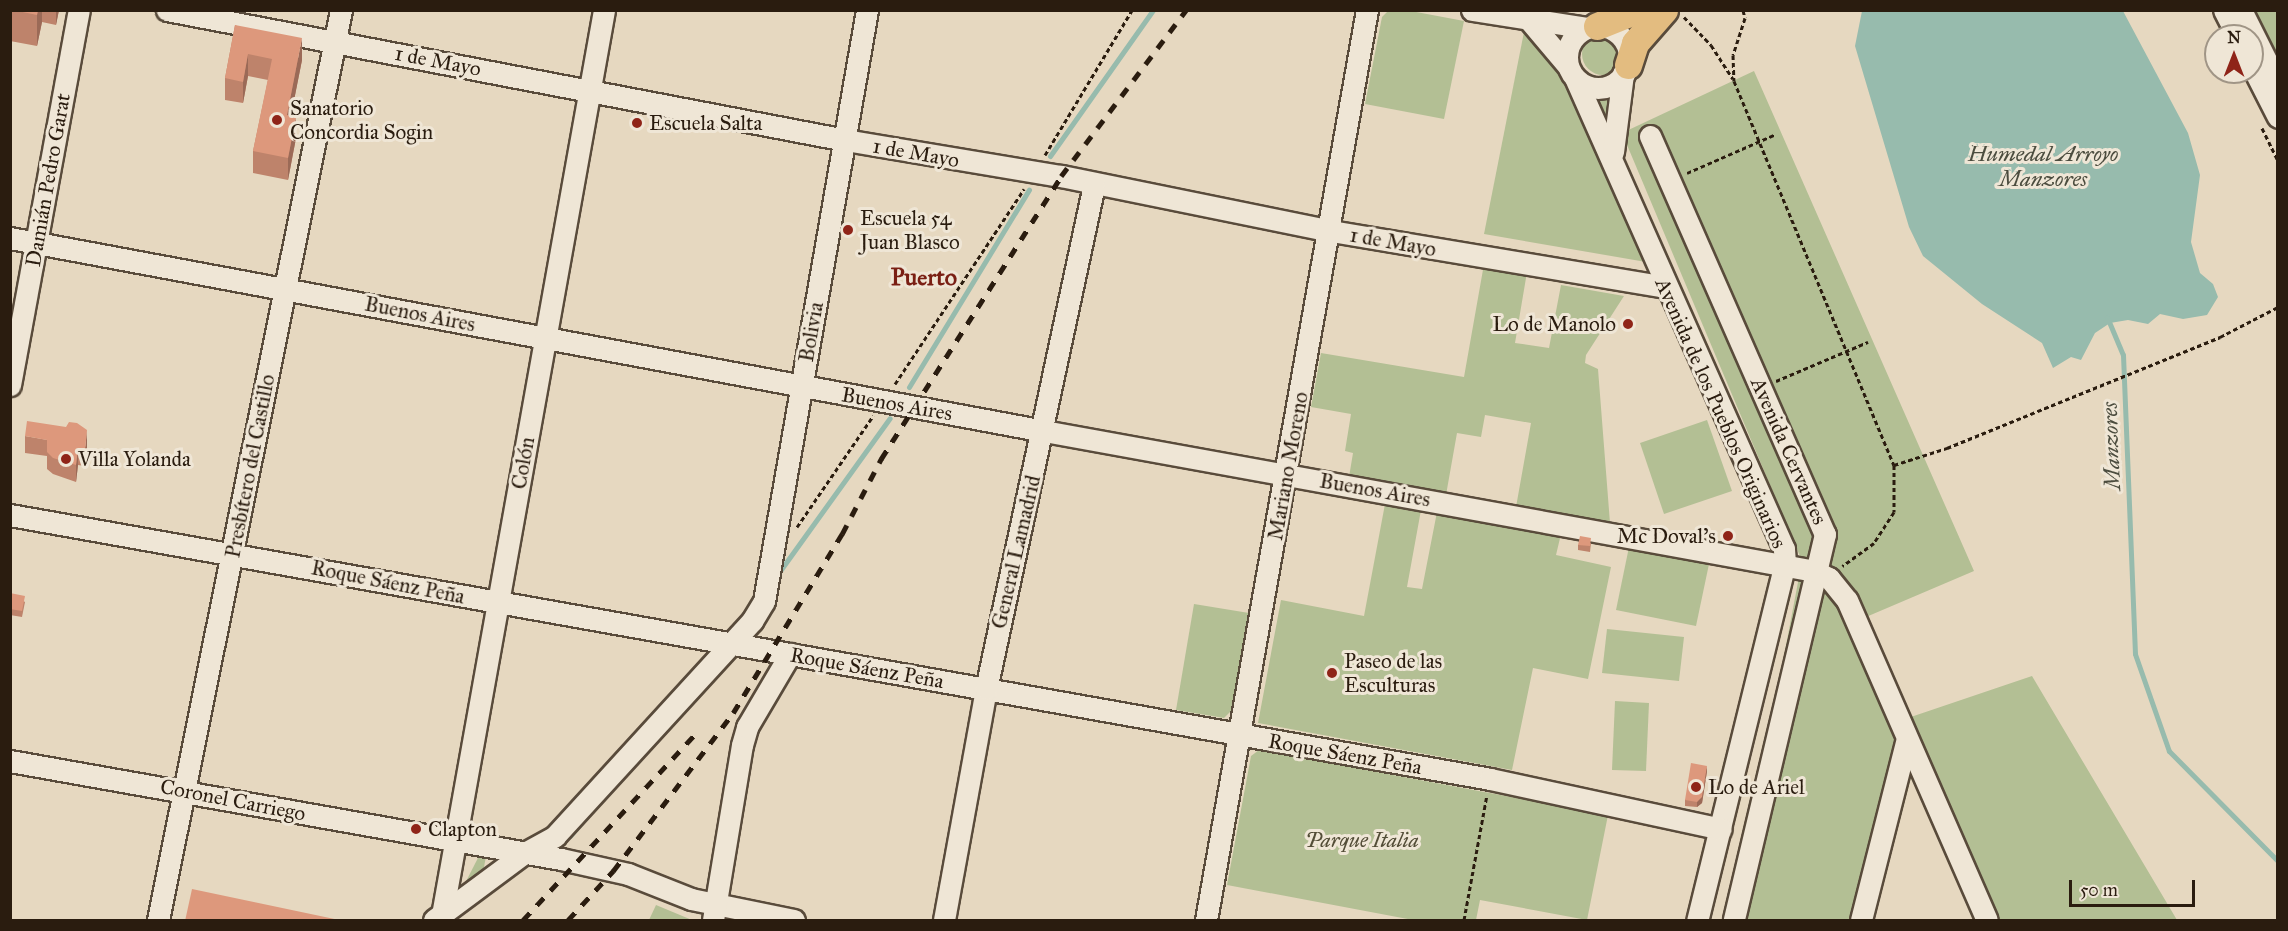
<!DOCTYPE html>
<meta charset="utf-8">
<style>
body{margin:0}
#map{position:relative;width:2288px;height:931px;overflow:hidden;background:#e6d8c0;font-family:"IM FELL Great Primer",serif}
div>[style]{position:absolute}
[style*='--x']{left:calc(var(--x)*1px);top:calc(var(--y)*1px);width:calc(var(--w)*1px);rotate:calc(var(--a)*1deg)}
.green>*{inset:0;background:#b3bf94}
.round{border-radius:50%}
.water>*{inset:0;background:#97bbad}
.stream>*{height:5px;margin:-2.5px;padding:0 2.5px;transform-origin:2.5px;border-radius:2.5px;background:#97bbad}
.path>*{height:3px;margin-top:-1.5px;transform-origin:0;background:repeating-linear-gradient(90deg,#2a1c0f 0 4.5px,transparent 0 7.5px)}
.roads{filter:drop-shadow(2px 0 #594b3b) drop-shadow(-2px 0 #594b3b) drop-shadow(0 2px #594b3b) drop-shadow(0 -2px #594b3b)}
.minor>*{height:21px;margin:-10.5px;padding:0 10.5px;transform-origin:10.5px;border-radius:10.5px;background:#efe6d6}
.minor>.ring{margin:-10.5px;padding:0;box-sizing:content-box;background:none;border:21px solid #efe6d6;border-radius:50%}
.major>*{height:27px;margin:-13.5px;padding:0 13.5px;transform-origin:13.5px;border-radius:13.5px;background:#e3bc80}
.rail>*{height:4.5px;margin-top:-2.25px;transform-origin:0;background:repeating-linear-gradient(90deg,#2a1c0f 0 10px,transparent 0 20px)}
.wall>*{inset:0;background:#be836b}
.shaded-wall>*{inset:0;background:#9b6a57}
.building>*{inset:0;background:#dd987c}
.dots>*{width:16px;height:16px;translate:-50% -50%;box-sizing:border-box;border:3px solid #efe6d6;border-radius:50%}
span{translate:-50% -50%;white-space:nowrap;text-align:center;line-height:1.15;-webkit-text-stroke:6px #efe6d6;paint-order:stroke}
.street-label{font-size:21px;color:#2a1c0f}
.poi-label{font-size:21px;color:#2a1c0f}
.left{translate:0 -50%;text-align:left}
.right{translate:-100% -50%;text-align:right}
.park-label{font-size:21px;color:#534d37;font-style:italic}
.water-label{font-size:22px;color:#4b4c3e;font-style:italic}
.quarter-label{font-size:24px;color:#7a1f14;font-weight:700}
.frame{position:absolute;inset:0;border:12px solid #2a1c0f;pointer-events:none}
.north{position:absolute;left:2204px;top:24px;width:60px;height:60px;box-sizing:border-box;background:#efe6d6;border:2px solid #a09586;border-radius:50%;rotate:0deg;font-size:16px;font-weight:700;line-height:24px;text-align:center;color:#2a1c0f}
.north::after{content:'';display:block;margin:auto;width:21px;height:27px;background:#8f2418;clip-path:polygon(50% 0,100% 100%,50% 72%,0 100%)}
.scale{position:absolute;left:2069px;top:880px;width:126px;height:27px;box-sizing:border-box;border:3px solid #2a1c0f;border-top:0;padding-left:8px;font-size:18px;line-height:21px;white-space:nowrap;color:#2a1c0f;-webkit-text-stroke:4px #efe6d6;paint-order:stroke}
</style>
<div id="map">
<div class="green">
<i style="clip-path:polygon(1388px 11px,1411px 11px,1464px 21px,1444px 119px,1365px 104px,1382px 17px)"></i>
<i style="clip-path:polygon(2251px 11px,2277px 11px,2277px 64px)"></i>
<i style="clip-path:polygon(1524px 32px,1546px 52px,1569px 83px,1646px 262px,1484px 234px)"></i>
<i class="round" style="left:1582px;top:33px;width:42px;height:42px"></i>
<i style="clip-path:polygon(1754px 71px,1974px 571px,1866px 617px,1899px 721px,2032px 676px,2177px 920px,1992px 920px,1915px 762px,1874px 920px,1734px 920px,1802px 561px,1622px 133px)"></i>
<i style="clip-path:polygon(1617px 90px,1604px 128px,1590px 91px,1603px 95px)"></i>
<i style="clip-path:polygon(1484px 264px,1527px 272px,1515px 343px,1549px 348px,1561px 285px,1624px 296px,1586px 355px,1585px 363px,1598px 369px,1610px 523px,1516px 507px,1531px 423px,1485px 415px,1481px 437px,1457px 433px,1446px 495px,1349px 477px,1353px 453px,1345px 451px,1351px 414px,1311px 407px,1321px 353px,1464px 377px)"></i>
<i style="clip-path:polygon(1707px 420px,1732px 491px,1664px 514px,1640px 443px)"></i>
<i style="clip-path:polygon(1385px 504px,1421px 510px,1407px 587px,1422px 589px,1437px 512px,1561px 534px,1556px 555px,1611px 567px,1588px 679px,1533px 668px,1512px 770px,1258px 723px,1281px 600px,1364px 616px)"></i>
<i style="clip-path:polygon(1629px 547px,1709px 564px,1696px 626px,1616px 610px)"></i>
<i style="clip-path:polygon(1194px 604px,1249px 613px,1234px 708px,1224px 718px,1176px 710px)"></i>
<i style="clip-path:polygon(1607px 629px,1684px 637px,1679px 681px,1602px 673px)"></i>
<i style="clip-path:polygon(1615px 701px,1649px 703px,1646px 771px,1612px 770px)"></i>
<i style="clip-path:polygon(1259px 750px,1608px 815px,1587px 920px,1480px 900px,1476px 920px,1413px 920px,1227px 885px,1251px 756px)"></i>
<i style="clip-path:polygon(480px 854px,486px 856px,483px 873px,458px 897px)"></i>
<i style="clip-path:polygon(656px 905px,692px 920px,649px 920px)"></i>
</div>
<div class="water">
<i style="clip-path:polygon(1862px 11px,2123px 11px,2188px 133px,2200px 175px,2191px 242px,2200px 273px,2213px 284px,2218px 297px,2207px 315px,2183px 319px,2160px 314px,2148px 324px,2128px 320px,2110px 323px,2095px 333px,2081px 360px,2071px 357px,2053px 368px,2042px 343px,1982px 304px,1923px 256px,1909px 227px,1855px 46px)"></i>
</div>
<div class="stream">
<i style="--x:1050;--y:156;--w:179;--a:-54.8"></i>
<i style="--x:2107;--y:317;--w:41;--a:67.2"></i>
<i style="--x:2123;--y:355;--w:299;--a:87.7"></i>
<i style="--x:2135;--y:654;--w:103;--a:70.7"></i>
<i style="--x:2169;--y:751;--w:155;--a:45.3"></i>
<i style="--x:909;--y:387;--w:231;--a:-58.7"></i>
<i style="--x:777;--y:575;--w:193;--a:-54.3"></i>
<i style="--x:570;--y:836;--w:25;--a:-50"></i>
</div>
<div class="path">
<i style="--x:1743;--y:10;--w:8;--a:76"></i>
<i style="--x:1745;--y:18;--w:39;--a:108"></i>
<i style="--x:1733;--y:55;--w:26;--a:88"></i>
<i style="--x:1734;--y:81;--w:416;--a:67.4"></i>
<i style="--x:1894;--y:465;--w:47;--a:90"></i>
<i style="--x:1894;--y:512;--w:37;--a:123"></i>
<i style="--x:1874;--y:543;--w:39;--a:144"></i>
<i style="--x:1684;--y:17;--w:39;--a:46"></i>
<i style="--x:1711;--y:45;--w:40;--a:57.1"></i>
<i style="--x:2262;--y:128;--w:37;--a:64"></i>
<i style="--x:1045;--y:155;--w:169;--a:-59"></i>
<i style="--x:1687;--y:173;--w:97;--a:-23.7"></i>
<i style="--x:1776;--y:381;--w:100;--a:-23"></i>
<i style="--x:895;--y:384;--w:234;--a:-56.5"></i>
<i style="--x:1894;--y:465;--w:56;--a:-17.8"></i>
<i style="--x:1947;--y:448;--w:295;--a:-22.1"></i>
<i style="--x:2220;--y:337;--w:65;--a:-27.3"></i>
<i style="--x:797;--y:527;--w:135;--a:-55.6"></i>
<i style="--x:1464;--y:920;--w:127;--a:-79.6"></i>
</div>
<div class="roads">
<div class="minor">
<i style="--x:167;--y:10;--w:690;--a:10.85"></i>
<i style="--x:845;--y:140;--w:219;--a:9.5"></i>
<i style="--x:1061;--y:176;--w:276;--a:11.5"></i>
<i style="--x:1331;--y:231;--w:339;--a:9.5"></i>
<i style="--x:1472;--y:10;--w:116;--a:8.9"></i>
<i style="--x:2224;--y:10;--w:29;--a:63"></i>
<i style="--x:2241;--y:10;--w:83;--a:63.4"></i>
<i style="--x:1530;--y:21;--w:57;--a:49.9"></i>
<i class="ring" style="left:1567px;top:26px;width:41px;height:41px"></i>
<i style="--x:2252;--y:66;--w:57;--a:63"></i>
<i style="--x:1576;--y:80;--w:513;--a:66.08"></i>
<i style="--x:1784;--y:549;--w:14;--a:86"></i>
<i style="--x:1785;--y:563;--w:368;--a:103.8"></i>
<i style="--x:1650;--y:136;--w:435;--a:66.3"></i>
<i style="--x:1825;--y:534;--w:397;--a:103.3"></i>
<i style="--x:1613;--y:152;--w:79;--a:-82.7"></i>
<i style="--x:10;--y:238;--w:1052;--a:10.57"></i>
<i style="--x:1044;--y:431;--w:784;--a:10.29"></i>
<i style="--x:1815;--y:571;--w:16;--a:27"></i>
<i style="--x:1829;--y:578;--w:28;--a:51"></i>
<i style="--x:1847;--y:600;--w:349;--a:66.4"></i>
<i style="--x:10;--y:385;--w:381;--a:-79.6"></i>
<i style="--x:10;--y:515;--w:1503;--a:10.11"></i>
<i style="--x:1490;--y:779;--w:236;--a:12.2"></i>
<i style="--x:10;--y:761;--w:560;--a:10.09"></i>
<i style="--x:561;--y:859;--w:69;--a:12.6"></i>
<i style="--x:628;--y:874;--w:68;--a:21.6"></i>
<i style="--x:691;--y:899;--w:105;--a:11.5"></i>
<i style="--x:442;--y:915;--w:919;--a:-79.85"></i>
<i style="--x:158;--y:920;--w:928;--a:-78.63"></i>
<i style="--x:434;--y:920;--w:111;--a:-36.6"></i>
<i style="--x:523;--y:854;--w:37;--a:-29"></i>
<i style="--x:555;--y:836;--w:292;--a:-47.5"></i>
<i style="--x:752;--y:621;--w:23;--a:-59"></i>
<i style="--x:764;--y:601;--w:600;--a:-80.11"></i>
<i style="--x:713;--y:920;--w:177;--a:-80.6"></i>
<i style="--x:742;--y:745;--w:19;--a:-74"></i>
<i style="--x:747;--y:727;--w:85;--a:-59.5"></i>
<i style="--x:944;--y:920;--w:235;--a:-79.7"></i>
<i style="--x:986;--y:689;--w:515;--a:-77.91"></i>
<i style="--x:1206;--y:920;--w:924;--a:-79.97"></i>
<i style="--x:1861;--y:920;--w:184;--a:-75.8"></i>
</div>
<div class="major">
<i style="--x:1597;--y:26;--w:43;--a:-21.8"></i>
<i style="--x:1628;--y:65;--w:23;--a:-72"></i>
<i style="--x:1635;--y:43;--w:44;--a:-48.7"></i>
</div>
</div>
<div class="rail">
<i style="--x:523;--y:920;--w:259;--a:-47.2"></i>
<i style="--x:568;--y:920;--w:67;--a:-47.4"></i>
<i style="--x:613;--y:871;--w:198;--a:-52.8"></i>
<i style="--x:733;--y:713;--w:210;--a:-58.7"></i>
<i style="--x:842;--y:534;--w:85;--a:-62.5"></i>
<i style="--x:881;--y:459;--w:335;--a:-57.5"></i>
<i style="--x:1061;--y:176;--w:208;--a:-53"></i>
</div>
<div class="wall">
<i style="clip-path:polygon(10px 10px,59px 10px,56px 25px,42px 22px,37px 46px,10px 41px)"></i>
<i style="clip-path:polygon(235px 25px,302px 60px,291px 115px,296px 138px,288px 180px,253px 173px,253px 151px,268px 80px,248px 76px,243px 103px,225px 100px,225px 78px)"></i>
<i style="clip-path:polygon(25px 436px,87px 447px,85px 466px,78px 465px,76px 482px,53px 474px,47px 469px,47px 456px,25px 453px)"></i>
<i style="clip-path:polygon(1591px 543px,1590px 552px,1578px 550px,1578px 545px)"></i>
<i style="clip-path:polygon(10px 593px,25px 602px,22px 617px,10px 615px)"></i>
<i style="clip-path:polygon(1707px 771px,1702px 803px,1697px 807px,1685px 806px,1685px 800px)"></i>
</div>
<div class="shaded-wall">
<i style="clip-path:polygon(38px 10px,42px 10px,42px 22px,37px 46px,37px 15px)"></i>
<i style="clip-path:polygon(56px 10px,59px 10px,56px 25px)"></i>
<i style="clip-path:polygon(302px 38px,302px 60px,287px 136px,287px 115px)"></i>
<i style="clip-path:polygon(248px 54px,248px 76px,243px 103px,243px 82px)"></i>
<i style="clip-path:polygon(296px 117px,296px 138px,288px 180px,288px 158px)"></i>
<i style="clip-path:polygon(87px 430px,87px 447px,85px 466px,85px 450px)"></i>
<i style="clip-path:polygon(78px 449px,78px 465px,76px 482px,76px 465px)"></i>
<i style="clip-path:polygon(1707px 766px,1707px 771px,1702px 803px,1697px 807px,1697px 802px)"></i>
</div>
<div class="building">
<i style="clip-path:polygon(13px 10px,38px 10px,37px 15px)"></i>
<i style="clip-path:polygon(235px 25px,302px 38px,287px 115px,296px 117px,288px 158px,253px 151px,272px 59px,248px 54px,243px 82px,225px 78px)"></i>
<i style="clip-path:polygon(27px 421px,66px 427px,69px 422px,77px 423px,87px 430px,85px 450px,78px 449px,76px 465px,53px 458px,47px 452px,47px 440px,25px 436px)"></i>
<i style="clip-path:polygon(1580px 536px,1591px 538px,1590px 546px,1578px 545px)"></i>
<i style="clip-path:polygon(10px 593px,25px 596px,22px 611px,10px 609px)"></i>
<i style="clip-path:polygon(1691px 763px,1707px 766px,1702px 797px,1697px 802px,1685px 800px)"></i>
<i style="clip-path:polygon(192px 889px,344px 921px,185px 921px)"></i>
</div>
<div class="dots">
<i style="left:277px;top:120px;background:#8f2418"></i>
<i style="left:637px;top:123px;background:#8f2418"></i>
<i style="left:848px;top:230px;background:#8f2418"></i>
<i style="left:1628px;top:324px;background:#8f2418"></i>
<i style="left:66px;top:459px;background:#8f2418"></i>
<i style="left:1728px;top:536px;background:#8f2418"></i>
<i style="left:1332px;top:673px;background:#8f2418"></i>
<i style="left:1696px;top:787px;background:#8f2418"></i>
<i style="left:416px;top:829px;background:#8f2418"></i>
</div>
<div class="street-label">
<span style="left:438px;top:61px;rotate:11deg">1 de Mayo</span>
<span style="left:916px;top:153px;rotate:10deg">1 de Mayo</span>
<span style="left:48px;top:180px;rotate:-80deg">Damián Pedro Garat</span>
<span style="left:1393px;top:242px;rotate:10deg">1 de Mayo</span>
<span style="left:420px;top:314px;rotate:11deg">Buenos Aires</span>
<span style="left:811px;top:332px;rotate:-80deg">Bolivia</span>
<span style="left:897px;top:404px;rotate:10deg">Buenos Aires</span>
<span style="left:1721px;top:413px;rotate:66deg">Avenida de los Pueblos Originarios</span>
<span style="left:1789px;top:451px;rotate:66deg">Avenida Cervantes</span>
<span style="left:523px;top:463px;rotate:-80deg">Colón</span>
<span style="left:250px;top:466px;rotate:-79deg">Presbítero del Castillo</span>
<span style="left:1288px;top:466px;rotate:-80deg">Mariano Moreno</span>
<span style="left:1375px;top:490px;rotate:10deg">Buenos Aires</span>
<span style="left:1016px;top:552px;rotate:-77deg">General Lamadrid</span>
<span style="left:388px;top:582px;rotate:11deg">Roque Sáenz Peña</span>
<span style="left:867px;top:668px;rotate:10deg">Roque Sáenz Peña</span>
<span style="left:1345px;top:754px;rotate:10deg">Roque Sáenz Peña</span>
<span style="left:233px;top:800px;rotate:11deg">Coronel Carriego</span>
</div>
<div class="poi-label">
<span class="left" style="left:290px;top:120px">Sanatorio<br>Concordia Sogin</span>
<span class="left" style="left:649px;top:123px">Escuela Salta</span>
<span class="left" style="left:860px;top:230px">Escuela 54<br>Juan Blasco</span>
<span class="right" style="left:1616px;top:324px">Lo de Manolo</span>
<span class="left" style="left:78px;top:459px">Villa Yolanda</span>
<span class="right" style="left:1716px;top:536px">Mc Doval's</span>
<span class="left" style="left:1344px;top:673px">Paseo de las<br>Esculturas</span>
<span class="left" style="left:1708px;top:787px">Lo de Ariel</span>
<span class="left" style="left:428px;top:829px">Clapton</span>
</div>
<div class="park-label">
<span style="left:1362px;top:840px">Parque Italia</span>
</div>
<div class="water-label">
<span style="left:2043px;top:166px">Humedal Arroyo<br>Manzores</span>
<span style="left:2111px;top:446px;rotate:-92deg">Manzores</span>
</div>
<div class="quarter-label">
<span style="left:924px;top:278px">Puerto</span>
</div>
<div class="frame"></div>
<div class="north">N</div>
<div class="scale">50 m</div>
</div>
